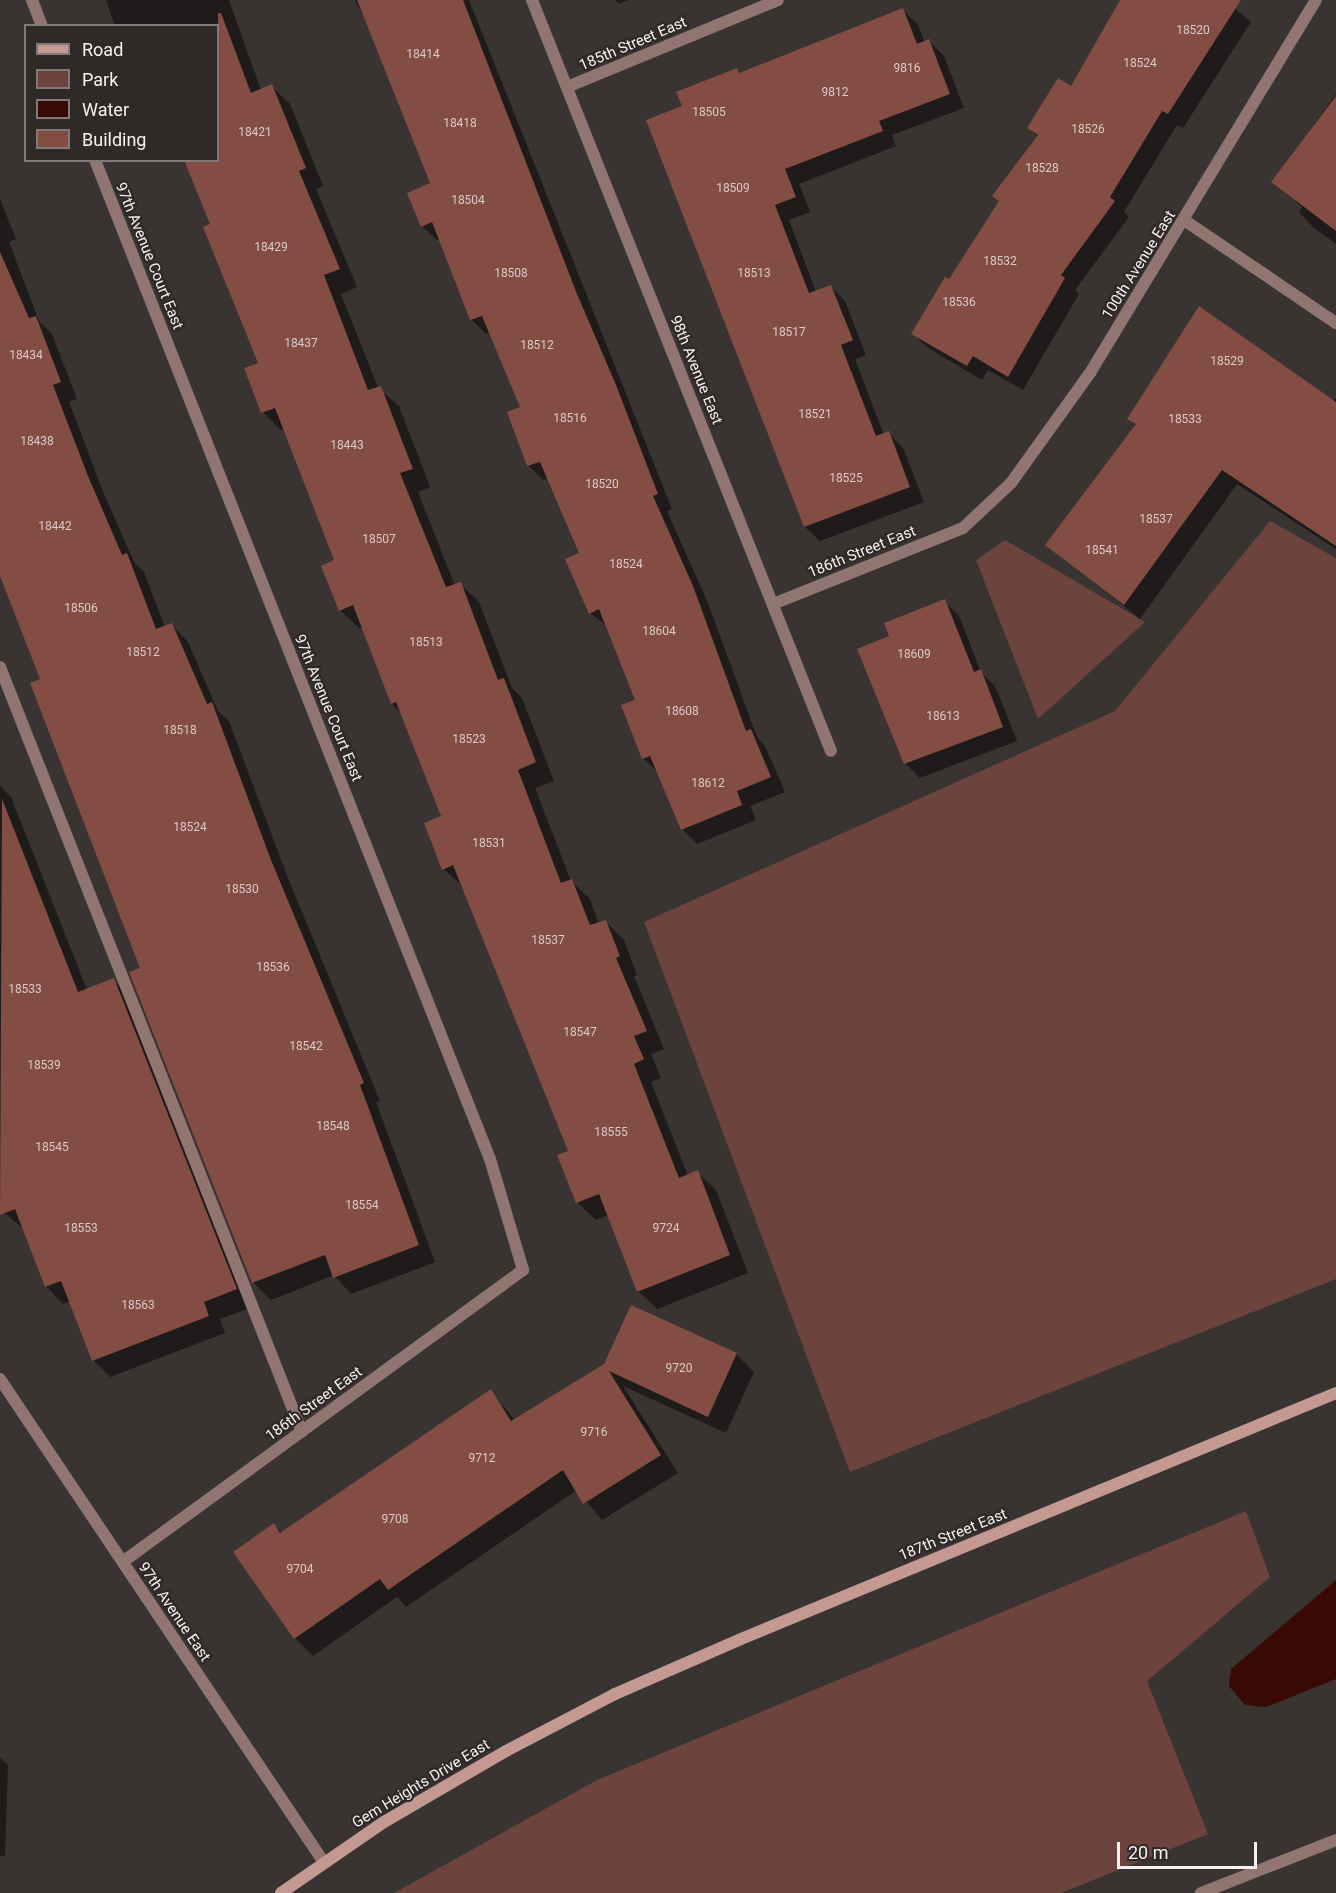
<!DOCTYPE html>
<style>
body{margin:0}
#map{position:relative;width:1336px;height:1893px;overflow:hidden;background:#393332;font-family:Roboto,sans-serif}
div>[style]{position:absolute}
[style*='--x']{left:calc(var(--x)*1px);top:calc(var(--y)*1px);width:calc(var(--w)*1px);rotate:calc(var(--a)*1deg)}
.green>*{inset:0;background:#6c443d}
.water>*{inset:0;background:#390a05}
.shadow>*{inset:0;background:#0007}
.building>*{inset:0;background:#844d44}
.lane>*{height:12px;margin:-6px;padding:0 6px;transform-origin:6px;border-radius:6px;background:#907570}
.street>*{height:12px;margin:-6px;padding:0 6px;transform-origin:6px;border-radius:6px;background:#907570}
.secondary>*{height:12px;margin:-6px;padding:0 6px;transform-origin:6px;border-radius:6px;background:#c39992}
span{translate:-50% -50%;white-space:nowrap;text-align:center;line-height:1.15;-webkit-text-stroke:4.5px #2f2928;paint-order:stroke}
.number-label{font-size:12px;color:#dac9c6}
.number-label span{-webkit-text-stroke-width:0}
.street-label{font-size:15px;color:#f6f2f1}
.legend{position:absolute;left:24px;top:24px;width:195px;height:138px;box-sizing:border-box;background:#2f2928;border:2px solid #7f7978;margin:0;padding:8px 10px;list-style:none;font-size:18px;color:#f6f2f1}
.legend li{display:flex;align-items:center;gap:12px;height:30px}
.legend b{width:30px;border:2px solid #7f7978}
.scale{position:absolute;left:1117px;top:1842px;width:140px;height:27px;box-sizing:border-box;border:3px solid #f6f2f1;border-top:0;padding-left:8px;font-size:18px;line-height:21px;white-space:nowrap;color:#f6f2f1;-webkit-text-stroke:4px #2f2928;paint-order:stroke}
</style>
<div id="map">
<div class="green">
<i style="clip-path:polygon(1270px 521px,1336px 558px,1336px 1279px,850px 1472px,644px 922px,1115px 711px)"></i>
<i style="clip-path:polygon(1005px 540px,1145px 622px,1038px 719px,976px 560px)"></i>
<i style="clip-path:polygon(1246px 1511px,1270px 1577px,1147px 1681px,1208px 1834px,1061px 1893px,394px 1893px,597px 1780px)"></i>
</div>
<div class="water">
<i style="clip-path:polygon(1336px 1580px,1336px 1679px,1266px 1707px,1245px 1705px,1229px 1686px,1231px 1669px)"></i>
</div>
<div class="shadow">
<i style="clip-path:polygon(106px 0,229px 0,261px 90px,271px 86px,290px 104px,323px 186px,316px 189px,357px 287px,341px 294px,378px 388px,399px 406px,430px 487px,418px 492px,455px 586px,460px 584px,479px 602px,512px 688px,522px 698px,554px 781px,535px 788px,571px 881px,590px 899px,599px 924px,605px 921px,624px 940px,637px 975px,634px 976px,664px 1049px,651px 1054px,661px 1078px,651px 1082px,688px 1176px,697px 1172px,716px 1190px,748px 1273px,657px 1309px,638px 1291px,609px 1215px,596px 1220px,577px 1202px,570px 1152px,464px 887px,443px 869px,443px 817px,402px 714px,392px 704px,363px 627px,359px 628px,340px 610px,336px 561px,285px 429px,281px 430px,263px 412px,260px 364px,212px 225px,218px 160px,218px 26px,115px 26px)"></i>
<i style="clip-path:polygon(355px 0,469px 0,672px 509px,667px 511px,708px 603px,757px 737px,765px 746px,785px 792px,750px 806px,756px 820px,697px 844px,682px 829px,658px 773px,643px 758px,636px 700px,607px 626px,590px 613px,581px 554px,549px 478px,543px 480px,529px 466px,509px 413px,522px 408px,491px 332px,486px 334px,471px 319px,441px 239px,437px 240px,422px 226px,432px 184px,373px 35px)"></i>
<i style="clip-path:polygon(615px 0,629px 0,619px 4px)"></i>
<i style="clip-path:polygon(1120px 0,1225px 0,1251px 22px,1183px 128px,1177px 125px,1124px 212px,1129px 217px,1075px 290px,1079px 294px,1023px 390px,988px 370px,982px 380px,928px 348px,913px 334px,1000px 202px,994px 196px,1038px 137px,1029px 128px,1072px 88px)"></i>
<i style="clip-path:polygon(903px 10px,918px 25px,925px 43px,929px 41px,944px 56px,964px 108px,892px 135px,896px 146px,799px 184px,810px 212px,789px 220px,816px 292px,830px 286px,845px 301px,866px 355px,855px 359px,884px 435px,889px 433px,903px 448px,924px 502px,820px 541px,805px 527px,648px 121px,684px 107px,737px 70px,740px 74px)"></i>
<i style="clip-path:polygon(1336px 94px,1336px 244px,1313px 227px,1299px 212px,1302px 207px,1273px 182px)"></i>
<i style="clip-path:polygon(0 199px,16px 239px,9px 242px,39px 321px,52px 334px,77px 399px,69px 402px,104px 494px,134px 562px,144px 572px,165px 627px,171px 624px,188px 642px,218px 711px,229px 721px,288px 878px,380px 1101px,376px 1102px,435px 1262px,351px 1294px,334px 1275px,271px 1300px,254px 1283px,131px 973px,142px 969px,0 566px)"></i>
<i style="clip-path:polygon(1336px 399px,1336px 549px,1237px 484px,1140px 619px,1047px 544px,1137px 426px,1129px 418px)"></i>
<i style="clip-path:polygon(944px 601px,959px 616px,981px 672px,995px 686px,1017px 741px,920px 778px,905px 763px,891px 636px)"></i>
<i style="clip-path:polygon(0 786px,11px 797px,87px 990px,113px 980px,131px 997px,253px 1307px,220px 1319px,225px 1333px,110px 1377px,93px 1360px,70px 1301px,63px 1304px,46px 1286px,24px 1229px,4px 1213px,0 1203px)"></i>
<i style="clip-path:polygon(736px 1354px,754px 1372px,726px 1433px,623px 1386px,678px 1473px,602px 1520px,577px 1490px,406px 1607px,397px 1597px,313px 1656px,295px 1638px,274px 1525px,282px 1533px,490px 1391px,515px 1420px,605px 1365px)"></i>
<i style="clip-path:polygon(0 1757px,8px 1765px,5px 1856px,0 1856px)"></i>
</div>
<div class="building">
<i style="clip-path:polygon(357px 0,463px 0,577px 294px,616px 385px,658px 494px,653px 496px,693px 586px,746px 731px,751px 729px,771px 777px,737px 791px,742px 805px,681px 830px,650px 756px,642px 759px,621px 705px,635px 700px,599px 609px,589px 614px,565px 559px,579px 553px,540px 462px,527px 466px,507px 412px,520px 407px,482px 316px,470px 320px,432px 222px,421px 227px,407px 193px,430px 183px)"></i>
<i style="clip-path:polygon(1120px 0,1241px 0,1168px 114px,1162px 111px,1110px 197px,1115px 201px,1061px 275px,1065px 278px,1008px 377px,973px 356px,967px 366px,911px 334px,945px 277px,949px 279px,999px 201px,992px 196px,1038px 135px,1027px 128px,1058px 78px,1071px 86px)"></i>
<i style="clip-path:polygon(903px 8px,917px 44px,929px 39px,950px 94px,879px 121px,883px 131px,785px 169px,796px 197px,775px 205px,809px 293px,831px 285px,853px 340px,841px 345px,876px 436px,889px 431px,910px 487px,804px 527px,646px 120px,682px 106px,676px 92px,737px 68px,739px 73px)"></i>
<i style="clip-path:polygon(218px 13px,221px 13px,251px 93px,272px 84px,306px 168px,299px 171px,340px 269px,324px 275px,368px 390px,381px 386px,413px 469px,400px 473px,446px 587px,461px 582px,498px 680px,504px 678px,536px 762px,518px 770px,561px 883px,572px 879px,590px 925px,606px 920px,620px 956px,616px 958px,647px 1031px,634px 1036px,644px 1059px,634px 1064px,679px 1178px,698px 1170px,730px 1255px,637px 1292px,599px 1194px,576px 1203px,557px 1155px,568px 1151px,550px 1106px,453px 865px,442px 870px,424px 823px,441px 816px,396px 702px,391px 704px,353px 605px,339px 611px,321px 566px,334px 560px,275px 408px,261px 413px,244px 368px,258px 363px,203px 227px,210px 224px,184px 160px,218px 160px)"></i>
<i style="clip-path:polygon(1336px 96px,1336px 231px,1271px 182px)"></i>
<i style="clip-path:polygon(0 252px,29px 318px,36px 316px,61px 382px,53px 385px,88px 476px,122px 555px,127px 553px,156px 629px,172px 623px,207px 704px,212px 702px,271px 860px,364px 1083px,360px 1085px,419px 1245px,333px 1278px,325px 1255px,252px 1283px,129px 972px,140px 968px,30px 683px,40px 679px,0 576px)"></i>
<i style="clip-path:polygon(1199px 306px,1336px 402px,1336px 546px,1222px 470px,1124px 605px,1045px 545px,1136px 424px,1127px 419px)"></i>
<i style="clip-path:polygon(945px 599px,974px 672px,981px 669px,1003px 727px,904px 764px,857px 649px,889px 636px,884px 623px)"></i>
<i style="clip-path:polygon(2px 799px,78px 992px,114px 978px,237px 1289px,204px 1302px,209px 1316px,92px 1361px,61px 1281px,45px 1287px,15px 1209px,0 1215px)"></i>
<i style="clip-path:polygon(631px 1305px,737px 1353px,708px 1417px,609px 1371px,661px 1455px,583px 1504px,563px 1470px,388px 1590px,380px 1579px,294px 1639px,233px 1552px,274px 1523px,280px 1533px,491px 1389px,511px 1421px,604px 1364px)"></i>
</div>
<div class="lane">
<i style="--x:0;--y:667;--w:822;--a:68.46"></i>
</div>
<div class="street">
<i style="--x:32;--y:0;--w:28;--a:69"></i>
<i style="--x:532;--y:0;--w:808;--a:68.29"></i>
<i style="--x:567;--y:87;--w:228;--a:-22.4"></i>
<i style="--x:95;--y:160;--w:1074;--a:68.43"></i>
<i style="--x:490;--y:1159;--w:116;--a:73.4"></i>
<i style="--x:523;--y:1270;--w:495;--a:143.9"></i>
<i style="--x:1184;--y:220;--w:184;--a:34.1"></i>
<i style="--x:773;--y:604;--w:205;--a:-21.8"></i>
<i style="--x:963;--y:528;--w:66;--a:-43.2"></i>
<i style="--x:1011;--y:483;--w:135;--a:-54.3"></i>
<i style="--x:1090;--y:373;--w:436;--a:-58.8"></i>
<i style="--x:0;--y:1379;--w:580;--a:56.17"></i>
<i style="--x:1201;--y:1893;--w:145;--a:-21.4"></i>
</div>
<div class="secondary">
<i style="--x:281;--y:1893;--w:125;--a:-34.6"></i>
<i style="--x:384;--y:1822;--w:141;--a:-30.2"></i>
<i style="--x:506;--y:1751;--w:123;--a:-27.6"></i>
<i style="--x:615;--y:1694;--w:137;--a:-23.6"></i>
<i style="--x:741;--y:1639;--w:644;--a:-22.46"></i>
</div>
<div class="number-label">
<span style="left:1193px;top:31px">18520</span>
<span style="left:423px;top:55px">18414</span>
<span style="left:1140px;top:64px">18524</span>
<span style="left:907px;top:69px">9816</span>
<span style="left:835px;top:93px">9812</span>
<span style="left:709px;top:113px">18505</span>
<span style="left:460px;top:124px">18418</span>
<span style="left:1088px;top:130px">18526</span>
<span style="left:255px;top:133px">18421</span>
<span style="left:1042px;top:169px">18528</span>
<span style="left:733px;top:189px">18509</span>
<span style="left:468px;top:201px">18504</span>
<span style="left:271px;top:248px">18429</span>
<span style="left:1000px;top:262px">18532</span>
<span style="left:511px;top:274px">18508</span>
<span style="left:754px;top:274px">18513</span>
<span style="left:959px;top:303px">18536</span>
<span style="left:789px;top:333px">18517</span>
<span style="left:301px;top:344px">18437</span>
<span style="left:537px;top:346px">18512</span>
<span style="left:26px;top:356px">18434</span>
<span style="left:1227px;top:362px">18529</span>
<span style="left:815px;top:415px">18521</span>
<span style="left:570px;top:419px">18516</span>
<span style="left:1185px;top:420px">18533</span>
<span style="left:37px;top:442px">18438</span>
<span style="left:347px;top:446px">18443</span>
<span style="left:846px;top:479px">18525</span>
<span style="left:602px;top:485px">18520</span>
<span style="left:1156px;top:520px">18537</span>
<span style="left:55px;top:527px">18442</span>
<span style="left:379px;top:540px">18507</span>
<span style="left:1102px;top:551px">18541</span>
<span style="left:626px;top:565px">18524</span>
<span style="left:81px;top:609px">18506</span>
<span style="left:659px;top:632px">18604</span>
<span style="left:426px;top:643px">18513</span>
<span style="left:143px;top:653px">18512</span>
<span style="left:914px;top:655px">18609</span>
<span style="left:682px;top:712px">18608</span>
<span style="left:943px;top:717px">18613</span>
<span style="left:180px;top:731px">18518</span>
<span style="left:469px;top:740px">18523</span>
<span style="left:708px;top:784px">18612</span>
<span style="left:190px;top:828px">18524</span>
<span style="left:489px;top:844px">18531</span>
<span style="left:242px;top:890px">18530</span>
<span style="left:548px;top:941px">18537</span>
<span style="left:273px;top:968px">18536</span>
<span style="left:25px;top:990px">18533</span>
<span style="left:580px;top:1033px">18547</span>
<span style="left:306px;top:1047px">18542</span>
<span style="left:44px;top:1066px">18539</span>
<span style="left:333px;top:1127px">18548</span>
<span style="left:611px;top:1133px">18555</span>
<span style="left:52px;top:1148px">18545</span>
<span style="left:362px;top:1206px">18554</span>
<span style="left:81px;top:1229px">18553</span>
<span style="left:666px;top:1229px">9724</span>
<span style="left:138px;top:1306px">18563</span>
<span style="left:679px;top:1369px">9720</span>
<span style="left:594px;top:1433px">9716</span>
<span style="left:482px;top:1459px">9712</span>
<span style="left:395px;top:1520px">9708</span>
<span style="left:300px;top:1570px">9704</span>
</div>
<div class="street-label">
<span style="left:633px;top:44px;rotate:-23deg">185th Street East</span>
<span style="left:149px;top:256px;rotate:68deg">97th Avenue Court East</span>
<span style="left:1139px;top:265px;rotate:-58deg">100th Avenue East</span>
<span style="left:696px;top:370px;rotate:68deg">98th Avenue East</span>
<span style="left:862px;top:552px;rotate:-22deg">186th Street East</span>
<span style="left:328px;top:708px;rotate:68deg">97th Avenue Court East</span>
<span style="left:314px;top:1404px;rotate:-36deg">186th Street East</span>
<span style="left:953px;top:1535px;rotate:-22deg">187th Street East</span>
<span style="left:174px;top:1612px;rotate:56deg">97th Avenue East</span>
<span style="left:421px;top:1784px;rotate:-31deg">Gem Heights Drive East</span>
</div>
<ul class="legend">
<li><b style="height:8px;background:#c39992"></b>Road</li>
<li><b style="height:16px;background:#6c443d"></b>Park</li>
<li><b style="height:16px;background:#390a05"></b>Water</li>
<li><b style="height:16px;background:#844d44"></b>Building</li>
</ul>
<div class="scale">20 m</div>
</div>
